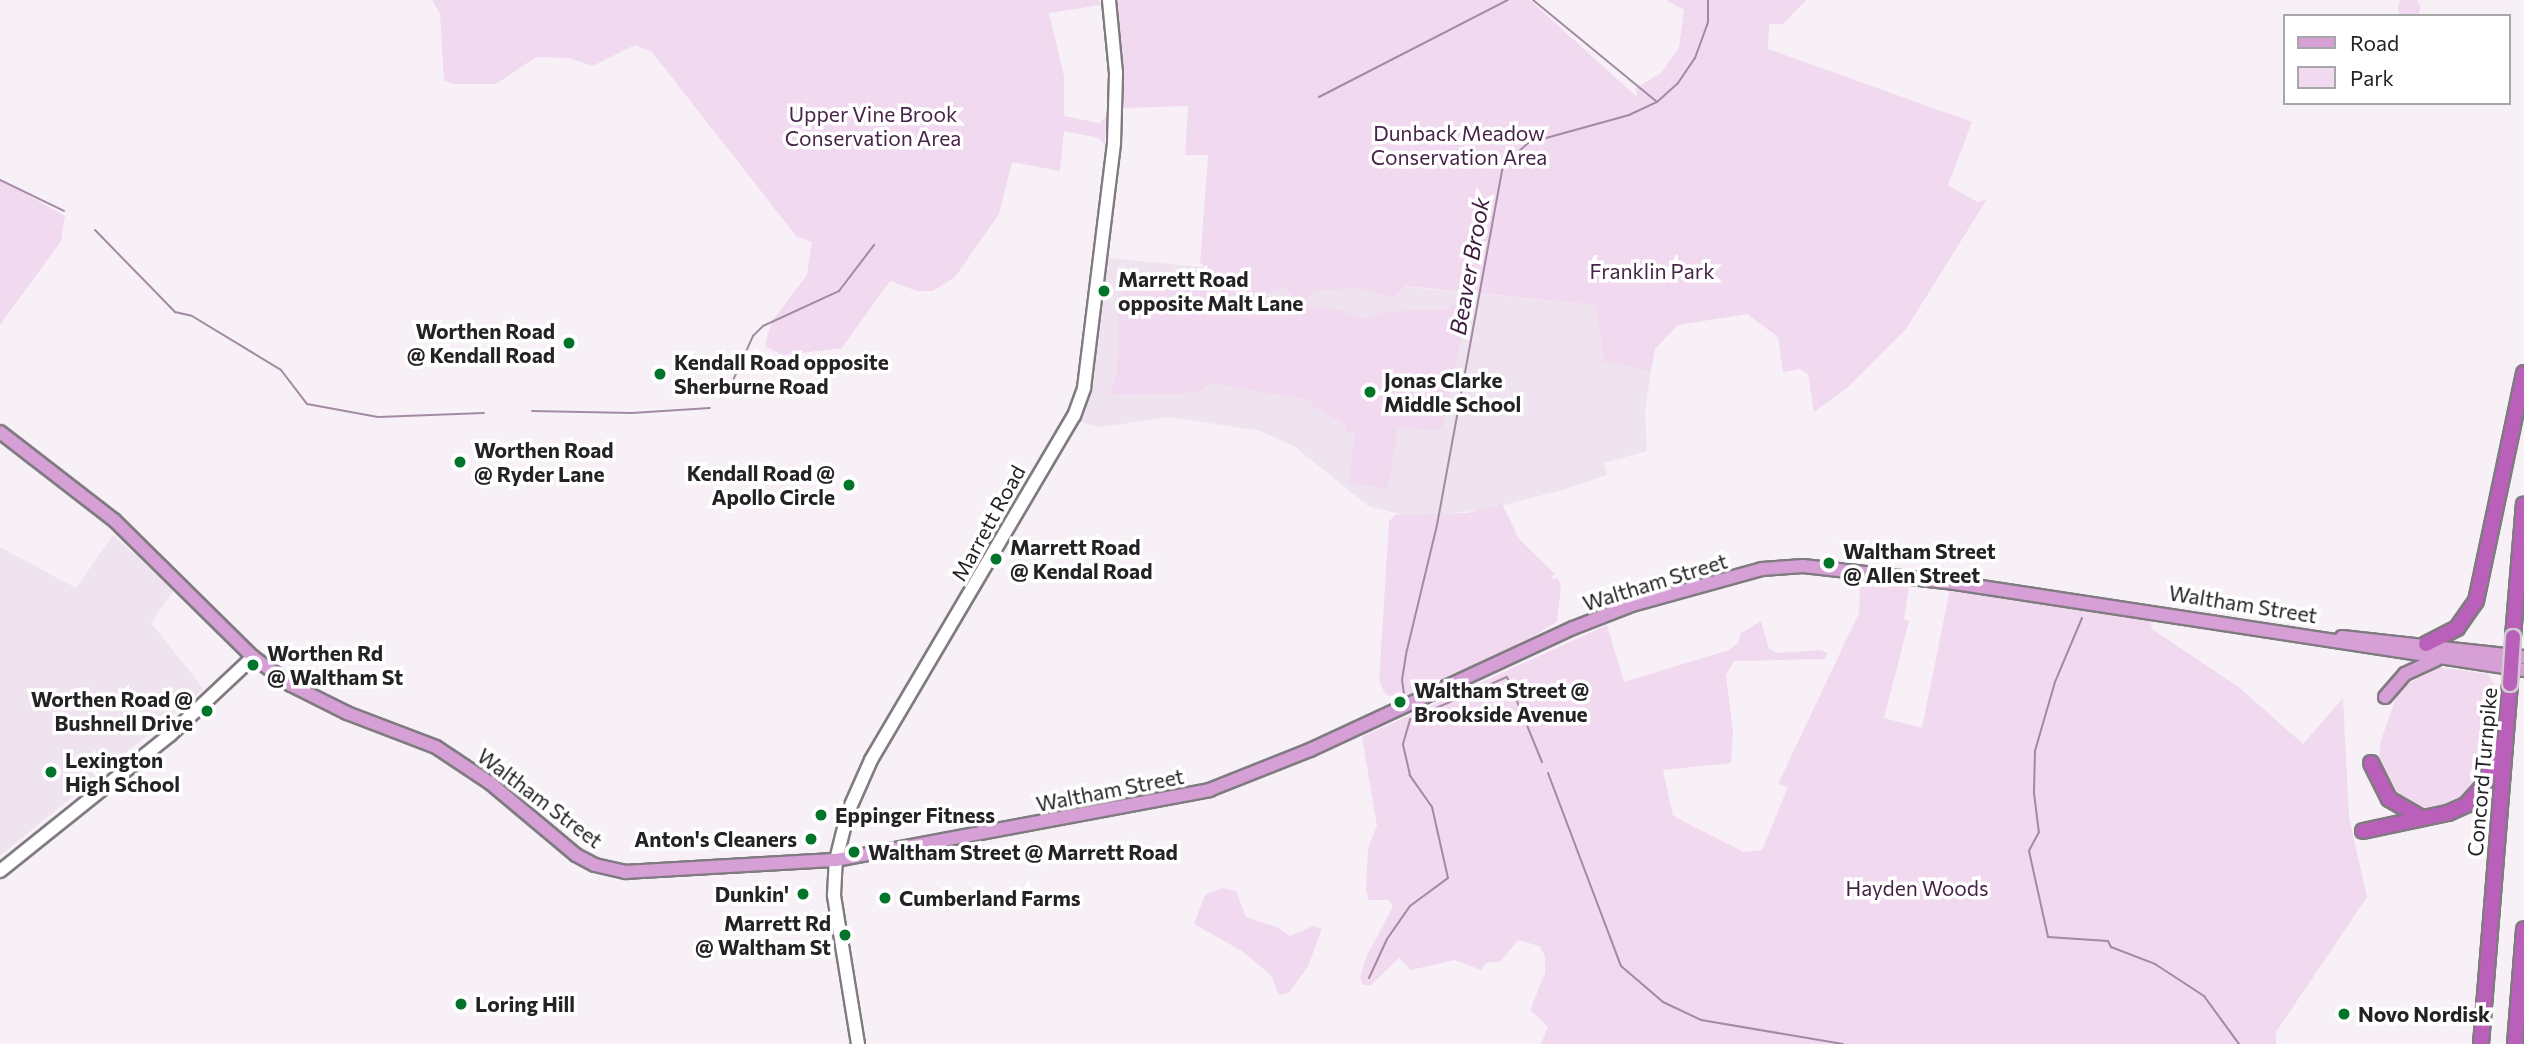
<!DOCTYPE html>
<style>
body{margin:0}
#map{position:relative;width:2524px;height:1044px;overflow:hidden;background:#f7f1f7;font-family:Commissioner,sans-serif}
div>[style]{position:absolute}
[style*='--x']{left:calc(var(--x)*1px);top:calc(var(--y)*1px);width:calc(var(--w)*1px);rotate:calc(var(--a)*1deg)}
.built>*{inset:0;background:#eee3ee}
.green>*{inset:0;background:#f1d9f0}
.round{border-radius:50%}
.stream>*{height:2px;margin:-1px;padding:0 1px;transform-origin:1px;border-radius:1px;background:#a38aa2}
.roads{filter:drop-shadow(2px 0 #807b80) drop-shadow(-2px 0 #807b80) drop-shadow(0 2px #807b80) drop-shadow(0 -2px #807b80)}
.secondary>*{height:12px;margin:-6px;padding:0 6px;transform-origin:6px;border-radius:6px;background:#fff}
.primary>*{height:12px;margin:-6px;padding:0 6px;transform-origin:6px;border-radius:6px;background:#d6a0d6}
.motorway>*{height:14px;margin:-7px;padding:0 7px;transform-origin:7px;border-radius:7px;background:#ba60ba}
.bridges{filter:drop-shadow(2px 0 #cfcecf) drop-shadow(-2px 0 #cfcecf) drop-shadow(0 2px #cfcecf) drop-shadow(0 -2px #cfcecf)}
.motorway-bridge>*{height:14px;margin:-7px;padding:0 7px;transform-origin:7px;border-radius:7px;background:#ba60ba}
.dots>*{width:19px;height:19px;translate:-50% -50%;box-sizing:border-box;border:4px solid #fff;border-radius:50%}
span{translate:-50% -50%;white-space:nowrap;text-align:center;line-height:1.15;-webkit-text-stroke:7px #fff;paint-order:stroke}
.park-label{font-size:21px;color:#472447}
.poi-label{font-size:21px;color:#242224;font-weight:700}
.left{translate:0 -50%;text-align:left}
.right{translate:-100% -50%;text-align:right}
.street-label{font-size:21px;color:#242224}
.water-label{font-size:23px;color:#3e1b3e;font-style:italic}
.legend{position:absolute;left:2283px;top:14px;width:228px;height:91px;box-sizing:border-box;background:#fff;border:2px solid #a7a7a7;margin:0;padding:9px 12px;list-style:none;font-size:21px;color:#242224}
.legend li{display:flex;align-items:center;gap:14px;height:35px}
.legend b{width:35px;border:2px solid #a7a7a7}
</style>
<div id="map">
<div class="built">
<i style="clip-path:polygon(1108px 258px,1595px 305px,1604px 362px,1651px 371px,1645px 411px,1647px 451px,1604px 463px,1607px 475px,1562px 490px,1484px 510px,1411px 517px,1368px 506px,1294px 446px,1260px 431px,1170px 417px,1101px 427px,1086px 424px,1081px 422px,1092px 387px)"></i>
<i style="clip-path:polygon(113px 535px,174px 590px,151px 623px,204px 689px,0 856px,0 547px,76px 588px)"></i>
</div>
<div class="green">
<i class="round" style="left:2398px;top:-3px;width:22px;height:22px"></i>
<i style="clip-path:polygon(432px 0,1100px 0,1101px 5px,1049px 13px,1064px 76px,1064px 116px,1099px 123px,1106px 117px,1105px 145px,1099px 138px,1064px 131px,1060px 171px,1012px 162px,999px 214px,955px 277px,933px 291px,917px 291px,890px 281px,842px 348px,783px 355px,766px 347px,766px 341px,772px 321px,807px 275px,812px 242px,796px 236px,652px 52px,635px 45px,593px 66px,569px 58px,536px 57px,496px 84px,452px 84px,444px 80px,440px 14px)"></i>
<i style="clip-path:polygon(1117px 0,1530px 0,1637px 97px,1636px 88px,1661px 73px,1679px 47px,1684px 10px,1666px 0,1806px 0,1783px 24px,1769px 24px,1768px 49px,1972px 122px,1948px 185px,1977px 202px,1987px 199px,1906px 329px,1848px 387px,1814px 412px,1808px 374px,1800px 369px,1783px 372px,1778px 337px,1747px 314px,1678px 325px,1655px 349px,1651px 371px,1604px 362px,1595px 305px,1405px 286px,1393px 298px,1361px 288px,1316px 290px,1302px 303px,1283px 287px,1270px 293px,1229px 296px,1197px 276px,1204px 265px,1200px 264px,1208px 155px,1185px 155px,1188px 106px,1123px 108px)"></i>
<i style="clip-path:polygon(0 179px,65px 216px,61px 241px,0 325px)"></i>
<i style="clip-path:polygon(1147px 276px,1197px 284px,1228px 300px,1336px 309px,1364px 319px,1384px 312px,1448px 309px,1459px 299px,1469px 301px,1442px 428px,1436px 431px,1398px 427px,1388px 488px,1349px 484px,1355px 433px,1346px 432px,1345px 424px,1315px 408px,1310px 400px,1212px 383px,1200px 391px,1177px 394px,1110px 395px,1117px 373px,1118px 298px,1130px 281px)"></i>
<i style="clip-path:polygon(1502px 504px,1519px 539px,1555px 574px,1550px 578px,1558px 579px,1561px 586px,1557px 622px,1522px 643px,1400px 698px,1386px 695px,1379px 681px,1389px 521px,1395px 515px,1468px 513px)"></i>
<i style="clip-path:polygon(1860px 581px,1909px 587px,1904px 619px,1909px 621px,1884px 718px,1922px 728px,1950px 589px,2150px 618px,2152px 629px,2240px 688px,2303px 744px,2343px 698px,2349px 817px,2367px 897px,2276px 1032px,2276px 1044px,1541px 1044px,1548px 1027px,1530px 1010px,1545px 973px,1545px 956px,1539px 946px,1518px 940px,1501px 961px,1486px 963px,1481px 970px,1455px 960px,1411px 970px,1399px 958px,1371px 985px,1363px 985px,1360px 978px,1366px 958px,1393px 906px,1389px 900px,1369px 900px,1366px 890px,1368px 848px,1377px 826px,1362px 737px,1607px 625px,1624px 682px,1729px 650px,1738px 643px,1740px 634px,1761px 621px,1769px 649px,1778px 653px,1820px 650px,1828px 653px,1825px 659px,1734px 661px,1726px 675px,1733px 730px,1731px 763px,1663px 770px,1673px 816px,1744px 852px,1762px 850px,1788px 787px,1778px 784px,1859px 613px)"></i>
<i style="clip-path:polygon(2438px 667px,2488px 674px,2495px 685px,2490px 762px,2479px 786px,2461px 802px,2441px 810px,2413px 810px,2390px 796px,2378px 768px,2381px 740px,2399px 689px)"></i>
<i style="clip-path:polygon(1222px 888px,1236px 891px,1246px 917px,1279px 928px,1290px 936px,1313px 926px,1322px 929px,1308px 966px,1289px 993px,1279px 995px,1271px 975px,1242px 951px,1194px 924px,1205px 895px)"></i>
</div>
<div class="stream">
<i style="--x:1533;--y:0;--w:159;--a:39.4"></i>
<i style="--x:1319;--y:97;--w:212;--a:-27.2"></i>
<i style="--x:0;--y:180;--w:71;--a:25.8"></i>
<i style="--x:95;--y:230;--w:115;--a:45.7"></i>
<i style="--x:175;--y:312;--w:17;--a:13"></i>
<i style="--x:192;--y:316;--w:104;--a:31.2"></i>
<i style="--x:281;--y:370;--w:43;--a:52.6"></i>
<i style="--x:307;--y:404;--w:72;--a:10.4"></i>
<i style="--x:378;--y:417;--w:106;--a:-2.2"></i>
<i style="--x:726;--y:396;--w:66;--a:-65.8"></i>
<i style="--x:753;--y:336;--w:14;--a:-45"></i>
<i style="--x:763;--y:326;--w:84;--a:-24.7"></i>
<i style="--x:839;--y:291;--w:58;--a:-52.7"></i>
<i style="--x:532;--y:411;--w:100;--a:1.1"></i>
<i style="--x:632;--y:413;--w:78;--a:-3.7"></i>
<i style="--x:2082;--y:618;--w:69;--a:112.9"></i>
<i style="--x:2055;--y:682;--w:72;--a:106.2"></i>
<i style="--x:2035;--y:751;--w:42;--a:91.4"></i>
<i style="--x:2034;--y:793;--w:39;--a:83"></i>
<i style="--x:2039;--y:832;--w:21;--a:118"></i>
<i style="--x:2029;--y:851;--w:88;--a:77.5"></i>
<i style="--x:2048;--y:937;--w:60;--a:3.8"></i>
<i style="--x:2108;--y:941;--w:7;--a:63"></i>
<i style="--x:2111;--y:947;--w:47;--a:21.1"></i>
<i style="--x:2155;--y:964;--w:59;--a:33.1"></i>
<i style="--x:2204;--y:996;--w:59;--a:53.9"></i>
<i style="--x:1404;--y:694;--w:14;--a:-98"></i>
<i style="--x:1402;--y:680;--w:30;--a:-81"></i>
<i style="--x:1407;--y:650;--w:129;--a:-76.5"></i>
<i style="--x:1437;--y:525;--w:366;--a:-79.6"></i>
<i style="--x:1503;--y:165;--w:33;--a:-41"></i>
<i style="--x:1528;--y:143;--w:105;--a:-15.5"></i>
<i style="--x:1629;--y:115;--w:31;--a:-25"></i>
<i style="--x:1657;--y:102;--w:28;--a:-42"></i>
<i style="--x:1678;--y:83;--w:30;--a:-56"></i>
<i style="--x:1695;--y:58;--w:38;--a:-70"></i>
<i style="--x:1708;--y:22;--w:22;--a:-90"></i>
<i style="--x:1418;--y:716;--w:97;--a:-23.7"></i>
<i style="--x:1507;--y:677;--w:92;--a:67.6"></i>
<i style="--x:1417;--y:717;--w:3;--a:-90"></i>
<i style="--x:1548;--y:773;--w:206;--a:69.3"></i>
<i style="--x:1621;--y:966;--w:55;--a:40.6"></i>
<i style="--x:1663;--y:1002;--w:42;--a:25.3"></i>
<i style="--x:1701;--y:1020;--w:144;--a:9.6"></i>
<i style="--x:1369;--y:978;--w:43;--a:-65.2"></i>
<i style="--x:1387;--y:939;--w:40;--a:-55.1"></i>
<i style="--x:1410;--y:906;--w:47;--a:-36.4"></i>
<i style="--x:1448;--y:878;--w:73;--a:-102.7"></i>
<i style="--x:1432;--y:807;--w:39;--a:-125"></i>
<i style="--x:1410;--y:775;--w:32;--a:-103"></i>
<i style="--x:1403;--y:744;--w:26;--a:-74"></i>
</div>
<div class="roads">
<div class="secondary">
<i style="--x:0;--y:871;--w:218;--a:-38.7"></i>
<i style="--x:170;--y:735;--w:114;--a:-43.2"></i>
<i style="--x:858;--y:1044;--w:151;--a:-99.2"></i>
<i style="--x:834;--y:895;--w:35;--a:-87"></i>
<i style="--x:836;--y:860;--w:49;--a:-76"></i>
<i style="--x:848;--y:812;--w:57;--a:-66.1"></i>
<i style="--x:871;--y:760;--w:399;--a:-59.5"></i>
<i style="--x:1074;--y:416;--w:30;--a:-70"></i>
<i style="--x:1084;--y:388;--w:248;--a:-83"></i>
<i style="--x:1114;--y:142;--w:69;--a:-88.3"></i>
<i style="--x:1116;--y:73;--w:73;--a:-95.5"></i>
</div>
<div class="primary">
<i style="--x:0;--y:432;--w:144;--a:37.7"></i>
<i style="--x:114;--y:520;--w:195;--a:44.6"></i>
<i style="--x:253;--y:657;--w:47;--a:36.4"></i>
<i style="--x:291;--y:685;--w:63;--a:26.6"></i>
<i style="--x:347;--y:713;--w:95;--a:20.9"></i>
<i style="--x:436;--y:747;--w:65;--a:33.7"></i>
<i style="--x:490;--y:783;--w:112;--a:39.9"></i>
<i style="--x:576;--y:855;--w:21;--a:28"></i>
<i style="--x:595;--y:865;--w:32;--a:13"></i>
<i style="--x:626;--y:872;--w:210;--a:-3.3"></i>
<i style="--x:836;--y:860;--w:380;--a:-10.6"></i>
<i style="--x:1209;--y:790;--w:109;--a:-21.6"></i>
<i style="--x:1310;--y:750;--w:290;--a:-24.9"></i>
<i style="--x:1573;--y:628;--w:63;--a:-21.3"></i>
<i style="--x:1632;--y:605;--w:135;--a:-15.5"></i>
<i style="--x:1762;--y:569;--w:41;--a:-4.2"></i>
<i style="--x:1803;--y:566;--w:153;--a:6.4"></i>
<i style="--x:1955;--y:583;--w:576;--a:8.69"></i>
<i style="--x:2342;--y:637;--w:183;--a:6.3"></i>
<i style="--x:2385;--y:697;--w:30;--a:-49"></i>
<i style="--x:2405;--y:674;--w:35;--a:-25"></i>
</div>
<div class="motorway">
<i style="--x:2513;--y:637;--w:133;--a:-85.3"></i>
<i style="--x:2426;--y:644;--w:35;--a:-27"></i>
<i style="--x:2457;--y:628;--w:33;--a:-55"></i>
<i style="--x:2476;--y:601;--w:233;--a:-78.1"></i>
<i style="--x:2371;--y:763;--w:40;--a:63.4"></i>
<i style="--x:2389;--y:799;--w:38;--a:30"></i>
<i style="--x:2363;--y:831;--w:87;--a:-12"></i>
<i style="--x:2448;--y:813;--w:20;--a:-24"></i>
<i style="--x:2466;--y:805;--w:28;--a:-48"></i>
<i style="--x:2485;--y:784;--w:41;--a:-70.3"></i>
<i style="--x:2481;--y:1044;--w:361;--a:-85.4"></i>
<i style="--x:2515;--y:1044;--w:115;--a:-85.5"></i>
</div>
</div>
<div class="bridges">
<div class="motorway-bridge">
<i style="--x:2510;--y:684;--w:47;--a:-86.3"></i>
</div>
</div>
<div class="dots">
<i style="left:1104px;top:291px;background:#007428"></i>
<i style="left:569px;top:343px;background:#007428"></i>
<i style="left:660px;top:374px;background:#007428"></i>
<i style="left:1370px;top:392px;background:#007428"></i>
<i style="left:460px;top:462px;background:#007428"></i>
<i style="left:849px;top:485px;background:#007428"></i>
<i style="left:996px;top:559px;background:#007428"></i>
<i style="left:1829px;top:563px;background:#007428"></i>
<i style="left:253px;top:665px;background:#007428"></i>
<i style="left:1400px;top:702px;background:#007428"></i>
<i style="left:207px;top:711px;background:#007428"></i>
<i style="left:51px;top:772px;background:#007428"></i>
<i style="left:821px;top:815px;background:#007428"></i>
<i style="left:811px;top:839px;background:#007428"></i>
<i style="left:854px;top:852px;background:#007428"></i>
<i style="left:803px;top:894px;background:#007428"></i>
<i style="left:885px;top:898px;background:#007428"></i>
<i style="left:845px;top:935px;background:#007428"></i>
<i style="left:461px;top:1004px;background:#007428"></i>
<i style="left:2344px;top:1014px;background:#007428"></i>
</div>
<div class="park-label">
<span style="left:873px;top:126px">Upper Vine Brook<br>Conservation Area</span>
<span style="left:1459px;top:145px">Dunback Meadow<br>Conservation Area</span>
<span style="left:1652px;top:271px">Franklin Park</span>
<span style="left:1917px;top:888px">Hayden Woods</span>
</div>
<div class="poi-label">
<span class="left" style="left:1118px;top:291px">Marrett Road<br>opposite Malt Lane</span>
<span class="right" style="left:555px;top:343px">Worthen Road<br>@ Kendall Road</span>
<span class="left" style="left:674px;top:374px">Kendall Road opposite<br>Sherburne Road</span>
<span class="left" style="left:1384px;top:392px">Jonas Clarke<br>Middle School</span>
<span class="left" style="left:474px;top:462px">Worthen Road<br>@ Ryder Lane</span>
<span class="right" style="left:835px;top:485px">Kendall Road @<br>Apollo Circle</span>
<span class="left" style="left:1010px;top:559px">Marrett Road<br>@ Kendal Road</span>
<span class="left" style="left:1843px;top:563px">Waltham Street<br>@ Allen Street</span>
<span class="left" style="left:267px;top:665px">Worthen Rd<br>@ Waltham St</span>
<span class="left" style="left:1414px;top:702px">Waltham Street @<br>Brookside Avenue</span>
<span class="right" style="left:193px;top:711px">Worthen Road @<br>Bushnell Drive</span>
<span class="left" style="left:65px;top:772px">Lexington<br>High School</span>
<span class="left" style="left:835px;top:815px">Eppinger Fitness</span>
<span class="right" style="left:797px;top:839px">Anton's Cleaners</span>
<span class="left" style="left:868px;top:852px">Waltham Street @ Marrett Road</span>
<span class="right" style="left:789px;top:894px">Dunkin'</span>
<span class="left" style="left:899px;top:898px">Cumberland Farms</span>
<span class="right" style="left:831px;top:935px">Marrett Rd<br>@ Waltham St</span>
<span class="left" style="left:475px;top:1004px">Loring Hill</span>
<span class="left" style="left:2358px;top:1014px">Novo Nordisk</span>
</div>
<div class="street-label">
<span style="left:988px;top:523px;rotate:-61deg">Marrett Road</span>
<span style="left:1655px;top:582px;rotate:-17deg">Waltham Street</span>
<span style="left:2243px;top:604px;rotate:9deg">Waltham Street</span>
<span style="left:2482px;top:772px;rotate:-85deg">Concord Turnpike</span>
<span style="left:1110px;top:790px;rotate:-11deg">Waltham Street</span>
<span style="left:540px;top:798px;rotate:37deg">Waltham Street</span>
</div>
<div class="water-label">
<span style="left:1469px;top:266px;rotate:-80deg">Beaver Brook</span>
</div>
<ul class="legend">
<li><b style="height:9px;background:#d6a0d6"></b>Road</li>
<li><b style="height:19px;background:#f1d9f0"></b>Park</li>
</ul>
</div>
